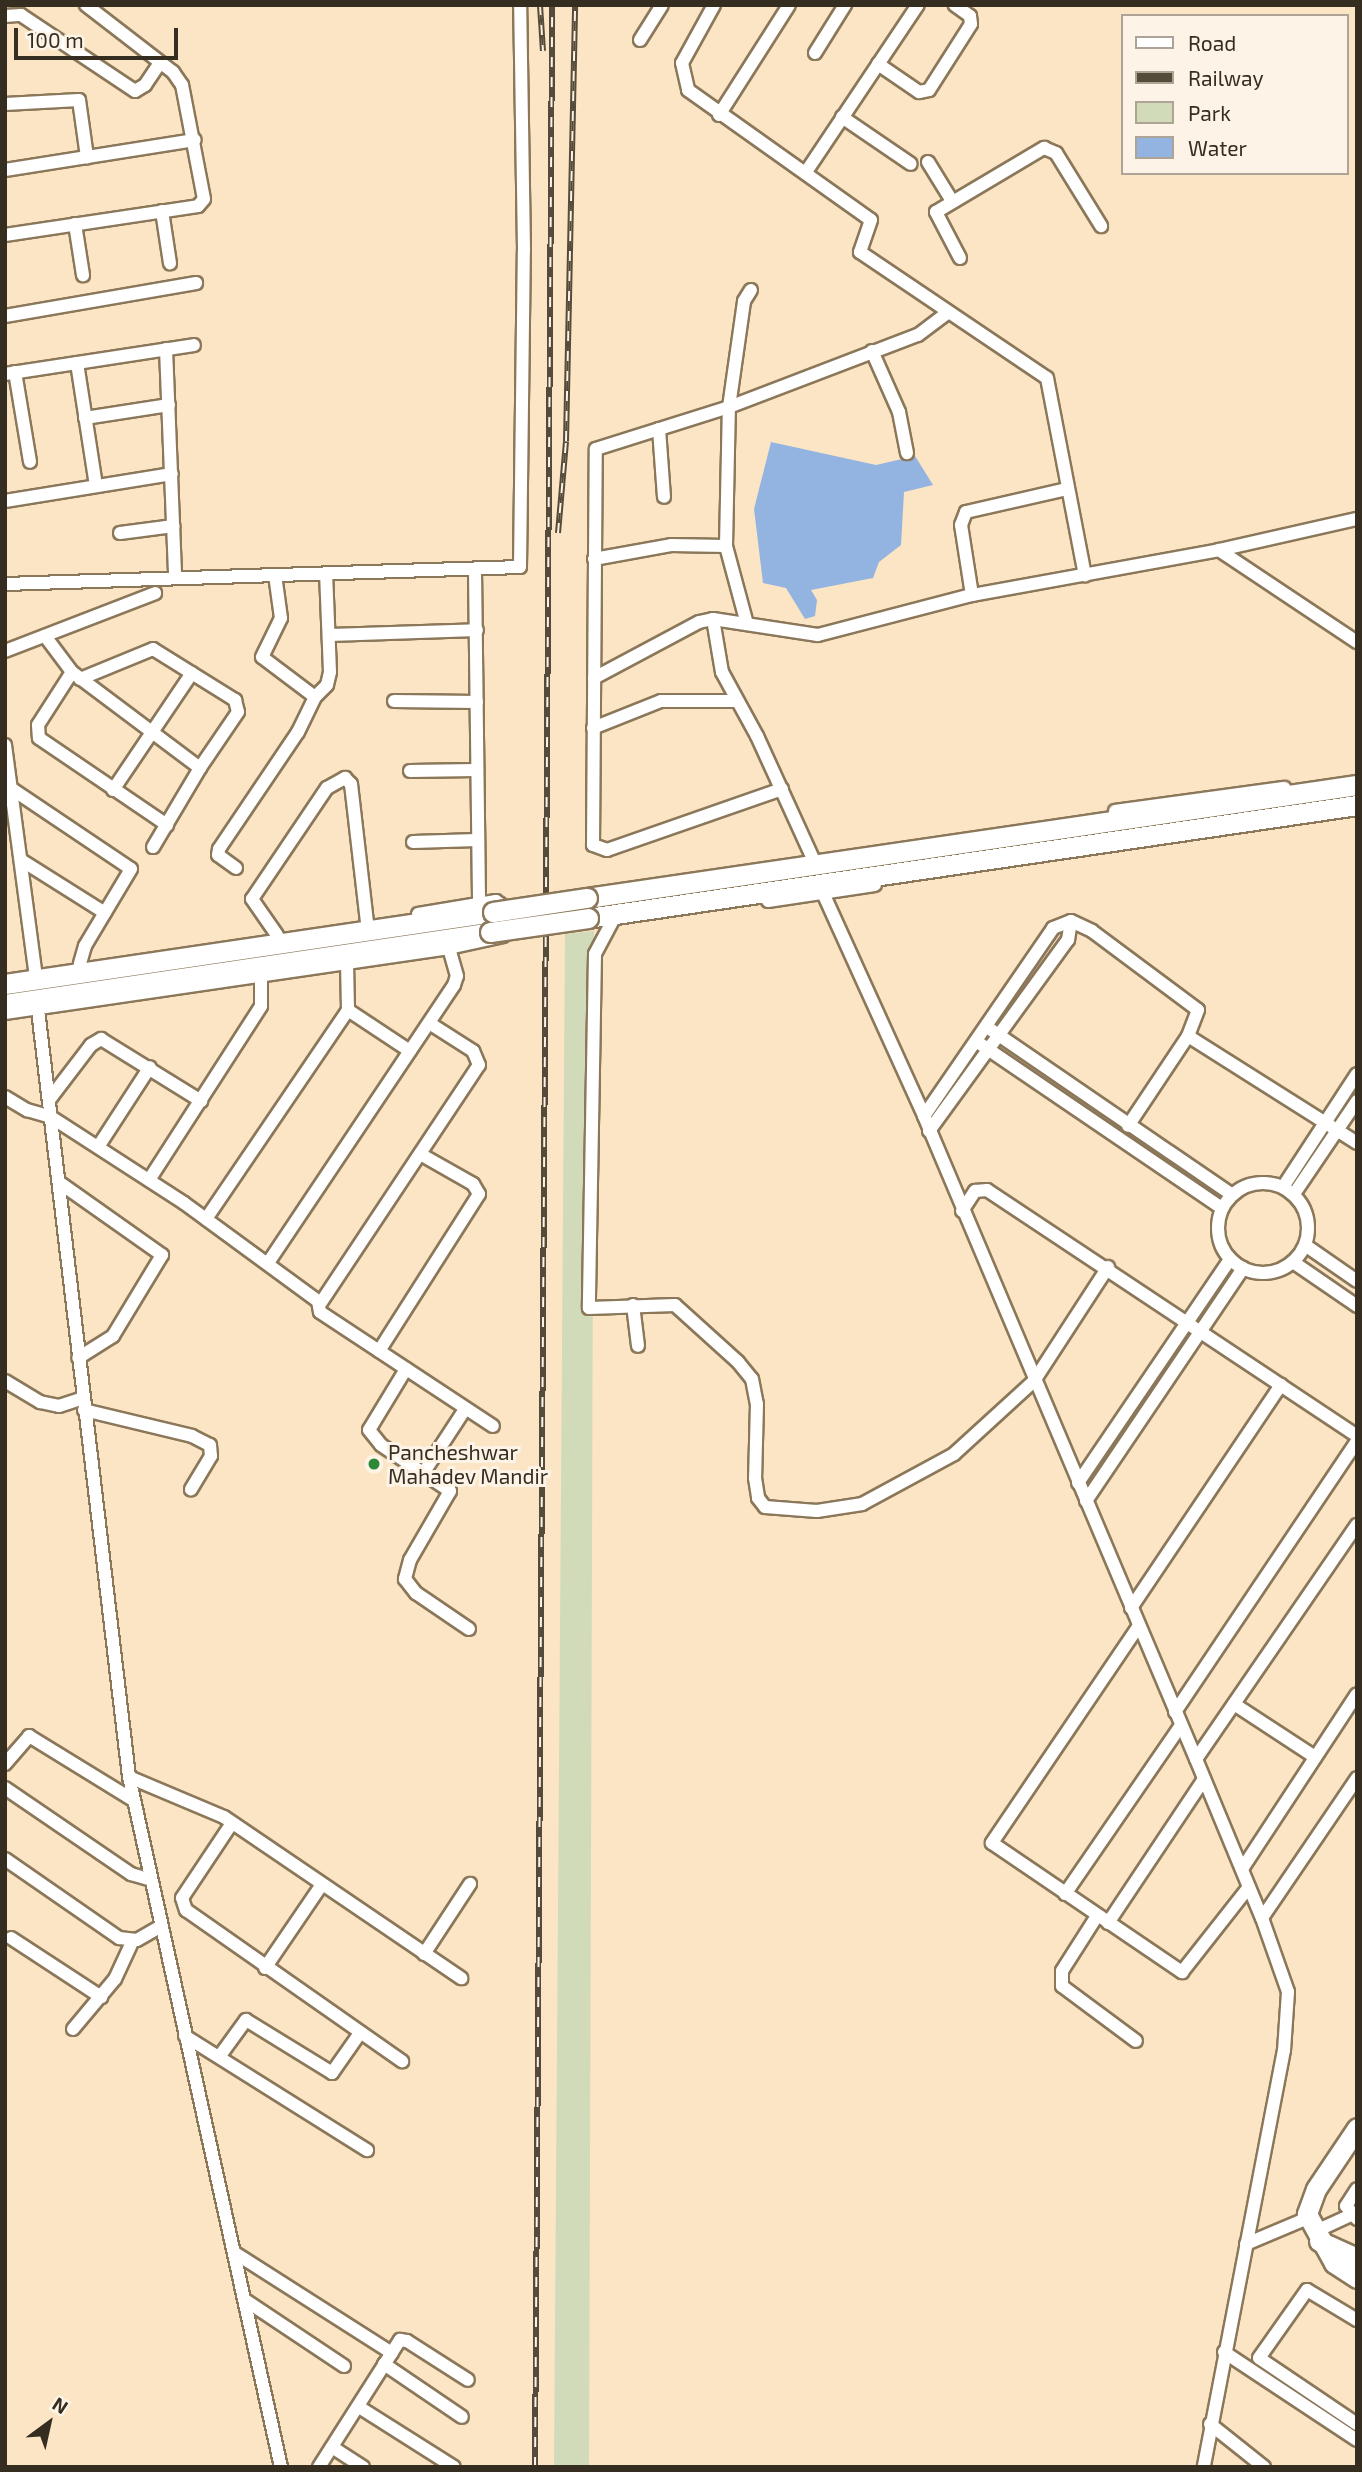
<!DOCTYPE html>
<style>
body{margin:0}
#map{position:relative;width:1362px;height:2472px;overflow:hidden;background:#fbe5c4;font-family:"Exo 2",sans-serif}
div>[style]{position:absolute}
[style*='--x']{left:calc(var(--x)*1px);top:calc(var(--y)*1px);width:calc(var(--w)*1px);rotate:calc(var(--a)*1deg)}
.green>*{inset:0;background:#d1dbb9}
.water>*{inset:0;background:#93b3e1}
.roads{filter:drop-shadow(2px 0 #8b7759) drop-shadow(-2px 0 #8b7759) drop-shadow(0 2px #8b7759) drop-shadow(0 -2px #8b7759)}
.street>*{height:12px;margin:-6px;padding:0 6px;transform-origin:6px;border-radius:6px;background:#fff}
.street>.ring{margin:-6px;padding:0;box-sizing:content-box;background:none;border:12px solid #fff;border-radius:50%}
.secondary>*{height:19px;margin:-9.5px;padding:0 9.5px;transform-origin:9.5px;border-radius:9.5px;background:#fff}
.rail>*{height:6px;margin-top:-3px;transform-origin:0;background:repeating-linear-gradient(90deg,#fdf4e7 0 10px,#554b3b 0 20px);box-sizing:border-box;border-block:2px solid #554b3b}
.bridges{filter:drop-shadow(2px 0 #8b7759) drop-shadow(-2px 0 #8b7759) drop-shadow(0 2px #8b7759) drop-shadow(0 -2px #8b7759)}
.secondary-bridge>*{height:19px;margin:-9.5px;padding:0 9.5px;transform-origin:9.5px;border-radius:9.5px;background:#fff}
.dots>*{width:19px;height:19px;translate:-50% -50%;box-sizing:border-box;border:4px solid #fdf4e7;border-radius:50%}
span{translate:-50% -50%;white-space:nowrap;text-align:center;line-height:1.15;-webkit-text-stroke:6px #fdf4e7;paint-order:stroke}
.poi-label{font-size:21px;color:#352d20}
.left{translate:0 -50%;text-align:left}
.frame{position:absolute;inset:0;border:7px solid #352d20;pointer-events:none}
.legend{position:absolute;left:1121px;top:14px;width:228px;height:161px;box-sizing:border-box;background:#fdf4e7;border:2px solid #ada497;margin:0;padding:9px 12px;list-style:none;font-size:21px;color:#352d20}
.legend li{display:flex;align-items:center;gap:14px;height:35px}
.legend b{width:35px;border:2px solid #ada497}
.north{position:absolute;left:14px;top:2388px;width:70px;height:70px;-webkit-text-stroke:5px #fdf4e7;paint-order:stroke;rotate:33deg;font-size:19px;font-weight:700;line-height:28px;text-align:center;color:#352d20}
.north::after{content:'';display:block;margin:auto;width:24px;height:32px;background:#352d20;clip-path:polygon(50% 0,100% 100%,50% 72%,0 100%)}
.scale{position:absolute;left:14px;top:28px;width:164px;height:32px;box-sizing:border-box;border:4px solid #352d20;border-top:0;padding-left:9px;font-size:21px;line-height:24px;white-space:nowrap;color:#352d20;-webkit-text-stroke:5px #fdf4e7;paint-order:stroke}
</style>
<div id="map">
<div class="green">
<i style="clip-path:polygon(594px 931px,589px 2467px,554px 2467px,565px 934px)"></i>
</div>
<div class="water">
<i style="clip-path:polygon(771px 442px,876px 465px,915px 456px,933px 485px,904px 492px,901px 545px,879px 562px,873px 578px,811px 590px,817px 600px,815px 616px,805px 619px,786px 588px,763px 583px,754px 509px)"></i>
</div>
<div class="roads">
<div class="street">
<i style="--x:714;--y:5;--w:66;--a:118.9"></i>
<i style="--x:682;--y:63;--w:28;--a:77"></i>
<i style="--x:688;--y:90;--w:224;--a:35.4"></i>
<i style="--x:871;--y:220;--w:34;--a:109"></i>
<i style="--x:860;--y:252;--w:225;--a:34"></i>
<i style="--x:1047;--y:378;--w:201;--a:79.1"></i>
<i style="--x:5;--y:16;--w:16;--a:-4"></i>
<i style="--x:21;--y:15;--w:137;--a:33.7"></i>
<i style="--x:135;--y:91;--w:12;--a:-31"></i>
<i style="--x:145;--y:85;--w:27;--a:-56"></i>
<i style="--x:640;--y:40;--w:41;--a:-57.8"></i>
<i style="--x:815;--y:53;--w:57;--a:-58"></i>
<i style="--x:878;--y:64;--w:50;--a:34.3"></i>
<i style="--x:919;--y:92;--w:10;--a:-11"></i>
<i style="--x:929;--y:90;--w:78;--a:-57.5"></i>
<i style="--x:971;--y:24;--w:8;--a:-97"></i>
<i style="--x:970;--y:16;--w:19;--a:-144"></i>
<i style="--x:5;--y:104;--w:74;--a:-3.1"></i>
<i style="--x:79;--y:100;--w:58;--a:82"></i>
<i style="--x:719;--y:115;--w:130;--a:-57.5"></i>
<i style="--x:842;--y:117;--w:83;--a:34.3"></i>
<i style="--x:928;--y:162;--w:46;--a:58.4"></i>
<i style="--x:5;--y:170;--w:192;--a:-9"></i>
<i style="--x:806;--y:172;--w:201;--a:-56.2"></i>
<i style="--x:162;--y:211;--w:53;--a:81.3"></i>
<i style="--x:75;--y:224;--w:52;--a:81.1"></i>
<i style="--x:5;--y:235;--w:195;--a:-8.5"></i>
<i style="--x:198;--y:206;--w:9;--a:-49"></i>
<i style="--x:204;--y:199;--w:116;--a:-100.9"></i>
<i style="--x:182;--y:85;--w:16;--a:-125"></i>
<i style="--x:173;--y:72;--w:110;--a:-142.4"></i>
<i style="--x:960;--y:258;--w:52;--a:-117.6"></i>
<i style="--x:936;--y:212;--w:126;--a:-30.7"></i>
<i style="--x:1044;--y:148;--w:13;--a:23"></i>
<i style="--x:1056;--y:153;--w:86;--a:58.3"></i>
<i style="--x:5;--y:316;--w:194;--a:-9.8"></i>
<i style="--x:166;--y:349;--w:227;--a:87.7"></i>
<i style="--x:872;--y:351;--w:67;--a:66.1"></i>
<i style="--x:899;--y:412;--w:42;--a:79"></i>
<i style="--x:77;--y:363;--w:124;--a:81.2"></i>
<i style="--x:15;--y:372;--w:91;--a:80.5"></i>
<i style="--x:5;--y:374;--w:191;--a:-8.7"></i>
<i style="--x:85;--y:418;--w:85;--a:-8.8"></i>
<i style="--x:659;--y:429;--w:68;--a:85.8"></i>
<i style="--x:5;--y:501;--w:169;--a:-9.2"></i>
<i style="--x:120;--y:533;--w:54;--a:-7.4"></i>
<i style="--x:1219;--y:550;--w:166;--a:33.7"></i>
<i style="--x:594;--y:559;--w:78;--a:-10.3"></i>
<i style="--x:671;--y:545;--w:55;--a:1"></i>
<i style="--x:475;--y:571;--w:332;--a:89.3"></i>
<i style="--x:5;--y:584;--w:515;--a:-1.89"></i>
<i style="--x:520;--y:567;--w:317;--a:-89.3"></i>
<i style="--x:524;--y:250;--w:245;--a:-90.9"></i>
<i style="--x:972;--y:595;--w:71;--a:-98.9"></i>
<i style="--x:961;--y:525;--w:14;--a:-69"></i>
<i style="--x:966;--y:512;--w:104;--a:-12.8"></i>
<i style="--x:713;--y:619;--w:54;--a:80.4"></i>
<i style="--x:722;--y:672;--w:73;--a:61.3"></i>
<i style="--x:757;--y:736;--w:135;--a:65.5"></i>
<i style="--x:747;--y:624;--w:81;--a:-105.1"></i>
<i style="--x:726;--y:546;--w:139;--a:-88.8"></i>
<i style="--x:729;--y:407;--w:107;--a:-81.9"></i>
<i style="--x:744;--y:301;--w:13;--a:-58"></i>
<i style="--x:330;--y:635;--w:147;--a:-1.9"></i>
<i style="--x:45;--y:636;--w:45;--a:53.1"></i>
<i style="--x:72;--y:672;--w:160;--a:36.9"></i>
<i style="--x:200;--y:768;--w:92;--a:120.7"></i>
<i style="--x:5;--y:651;--w:161;--a:-21.1"></i>
<i style="--x:72;--y:672;--w:63;--a:122.7"></i>
<i style="--x:38;--y:725;--w:13;--a:86"></i>
<i style="--x:39;--y:738;--w:155;--a:34.2"></i>
<i style="--x:594;--y:678;--w:119;--a:-28.1"></i>
<i style="--x:699;--y:622;--w:14;--a:-12"></i>
<i style="--x:713;--y:619;--w:106;--a:8.7"></i>
<i style="--x:818;--y:635;--w:159;--a:-14.6"></i>
<i style="--x:972;--y:595;--w:251;--a:-10.3"></i>
<i style="--x:1219;--y:550;--w:141;--a:-12.7"></i>
<i style="--x:80;--y:679;--w:79;--a:-22.3"></i>
<i style="--x:153;--y:649;--w:97;--a:31.9"></i>
<i style="--x:235;--y:700;--w:12;--a:76"></i>
<i style="--x:238;--y:712;--w:68;--a:124.2"></i>
<i style="--x:315;--y:697;--w:17;--a:-45"></i>
<i style="--x:327;--y:685;--w:13;--a:-77"></i>
<i style="--x:330;--y:672;--w:98;--a:-92.3"></i>
<i style="--x:394;--y:701;--w:83;--a:0.7"></i>
<i style="--x:593;--y:728;--w:73;--a:-21.7"></i>
<i style="--x:661;--y:701;--w:75;--a:0"></i>
<i style="--x:5;--y:745;--w:228;--a:82.4"></i>
<i style="--x:410;--y:771;--w:66;--a:-0.9"></i>
<i style="--x:782;--y:789;--w:185;--a:160.8"></i>
<i style="--x:607;--y:850;--w:15;--a:-160"></i>
<i style="--x:593;--y:845;--w:396;--a:-89.6"></i>
<i style="--x:596;--y:449;--w:139;--a:-17.5"></i>
<i style="--x:729;--y:407;--w:202;--a:-20.9"></i>
<i style="--x:918;--y:335;--w:38;--a:-37"></i>
<i style="--x:113;--y:790;--w:141;--a:-56"></i>
<i style="--x:5;--y:791;--w:7;--a:-16"></i>
<i style="--x:12;--y:789;--w:143;--a:33.9"></i>
<i style="--x:131;--y:869;--w:90;--a:120.9"></i>
<i style="--x:85;--y:946;--w:19;--a:106"></i>
<i style="--x:1115;--y:811;--w:171;--a:-7.8"></i>
<i style="--x:413;--y:842;--w:64;--a:-1.8"></i>
<i style="--x:21;--y:860;--w:99;--a:32.2"></i>
<i style="--x:236;--y:868;--w:22;--a:-144"></i>
<i style="--x:218;--y:855;--w:6;--a:-81"></i>
<i style="--x:219;--y:849;--w:141;--a:-56"></i>
<i style="--x:298;--y:732;--w:39;--a:-64"></i>
<i style="--x:315;--y:697;--w:66;--a:-143"></i>
<i style="--x:262;--y:657;--w:43;--a:-64"></i>
<i style="--x:281;--y:618;--w:43;--a:-97.9"></i>
<i style="--x:823;--y:893;--w:245;--a:65.6"></i>
<i style="--x:924;--y:1116;--w:698;--a:67.07"></i>
<i style="--x:1196;--y:1759;--w:172;--a:67.5"></i>
<i style="--x:1262;--y:1918;--w:78;--a:70.6"></i>
<i style="--x:1288;--y:1992;--w:58;--a:93.9"></i>
<i style="--x:1284;--y:2050;--w:425;--a:100.9"></i>
<i style="--x:768;--y:901;--w:108;--a:-8.5"></i>
<i style="--x:613;--y:920;--w:38;--a:118"></i>
<i style="--x:595;--y:954;--w:354;--a:91"></i>
<i style="--x:589;--y:1308;--w:86;--a:-2"></i>
<i style="--x:675;--y:1305;--w:85;--a:42.1"></i>
<i style="--x:738;--y:1362;--w:22;--a:51"></i>
<i style="--x:752;--y:1379;--w:25;--a:79"></i>
<i style="--x:757;--y:1404;--w:74;--a:91.5"></i>
<i style="--x:755;--y:1478;--w:20;--a:81"></i>
<i style="--x:758;--y:1498;--w:11;--a:52"></i>
<i style="--x:765;--y:1507;--w:52;--a:4.4"></i>
<i style="--x:817;--y:1511;--w:46;--a:-8.8"></i>
<i style="--x:862;--y:1504;--w:105;--a:-28.5"></i>
<i style="--x:954;--y:1454;--w:108;--a:-42.4"></i>
<i style="--x:1034;--y:1381;--w:136;--a:-57"></i>
<i style="--x:277;--y:935;--w:44;--a:-124.8"></i>
<i style="--x:252;--y:899;--w:134;--a:-56"></i>
<i style="--x:327;--y:788;--w:21;--a:-29"></i>
<i style="--x:345;--y:778;--w:8;--a:45"></i>
<i style="--x:351;--y:784;--w:139;--a:83.4"></i>
<i style="--x:38;--y:1010;--w:772;--a:83.23"></i>
<i style="--x:129;--y:1777;--w:707;--a:77.58"></i>
<i style="--x:348;--y:1010;--w:74;--a:33.5"></i>
<i style="--x:5;--y:1013;--w:449;--a:-8.3"></i>
<i style="--x:449;--y:948;--w:55;--a:-12.5"></i>
<i style="--x:503;--y:936;--w:32;--a:-95"></i>
<i style="--x:500;--y:904;--w:5;--a:-143"></i>
<i style="--x:496;--y:901;--w:79;--a:170.5"></i>
<i style="--x:987;--y:1027;--w:297;--a:34.4"></i>
<i style="--x:1188;--y:1036;--w:200;--a:32.3"></i>
<i style="--x:976;--y:1041;--w:297;--a:34.2"></i>
<i style="--x:5;--y:1097;--w:26;--a:31"></i>
<i style="--x:27;--y:1110;--w:25;--a:16"></i>
<i style="--x:51;--y:1117;--w:158;--a:32.9"></i>
<i style="--x:184;--y:1203;--w:166;--a:36.2"></i>
<i style="--x:318;--y:1301;--w:11;--a:80"></i>
<i style="--x:320;--y:1312;--w:207;--a:33.4"></i>
<i style="--x:49;--y:1100;--w:69;--a:-52.6"></i>
<i style="--x:91;--y:1045;--w:12;--a:-31"></i>
<i style="--x:101;--y:1039;--w:118;--a:31.8"></i>
<i style="--x:924;--y:1116;--w:228;--a:-55.5"></i>
<i style="--x:1053;--y:928;--w:19;--a:-21"></i>
<i style="--x:1071;--y:921;--w:23;--a:25"></i>
<i style="--x:1092;--y:931;--w:132;--a:36.7"></i>
<i style="--x:1198;--y:1010;--w:28;--a:111"></i>
<i style="--x:1188;--y:1036;--w:108;--a:123.7"></i>
<i style="--x:929;--y:1131;--w:236;--a:-54"></i>
<i style="--x:1068;--y:940;--w:19;--a:-81"></i>
<i style="--x:98;--y:1147;--w:95;--a:-57"></i>
<i style="--x:149;--y:1180;--w:207;--a:-57.2"></i>
<i style="--x:261;--y:1006;--w:29;--a:-90"></i>
<i class="ring" style="left:1218px;top:1183px;width:78px;height:78px"></i>
<i style="--x:60;--y:1183;--w:125;--a:35.2"></i>
<i style="--x:162;--y:1255;--w:95;--a:121.2"></i>
<i style="--x:113;--y:1336;--w:41;--a:147.8"></i>
<i style="--x:1283;--y:1187;--w:135;--a:-56.8"></i>
<i style="--x:1294;--y:1194;--w:112;--a:-55.9"></i>
<i style="--x:962;--y:1211;--w:24;--a:-57"></i>
<i style="--x:975;--y:1191;--w:12;--a:-5"></i>
<i style="--x:987;--y:1190;--w:444;--a:33.6"></i>
<i style="--x:206;--y:1219;--w:253;--a:-55.8"></i>
<i style="--x:348;--y:1010;--w:46;--a:-91.2"></i>
<i style="--x:1305;--y:1245;--w:63;--a:34.7"></i>
<i style="--x:1293;--y:1262;--w:78;--a:34.5"></i>
<i style="--x:268;--y:1263;--w:334;--a:-56.2"></i>
<i style="--x:454;--y:985;--w:9;--a:-72"></i>
<i style="--x:457;--y:976;--w:29;--a:-106"></i>
<i style="--x:320;--y:1304;--w:287;--a:-56.4"></i>
<i style="--x:479;--y:1065;--w:15;--a:-113"></i>
<i style="--x:473;--y:1051;--w:52;--a:-147.5"></i>
<i style="--x:633;--y:1305;--w:41;--a:83"></i>
<i style="--x:379;--y:1351;--w:186;--a:-57.5"></i>
<i style="--x:479;--y:1194;--w:12;--a:-121"></i>
<i style="--x:473;--y:1184;--w:59;--a:-150.4"></i>
<i style="--x:406;--y:1369;--w:71;--a:121.2"></i>
<i style="--x:369;--y:1430;--w:19;--a:51"></i>
<i style="--x:381;--y:1445;--w:83;--a:33.7"></i>
<i style="--x:450;--y:1491;--w:80;--a:120.1"></i>
<i style="--x:410;--y:1560;--w:20;--a:105"></i>
<i style="--x:405;--y:1579;--w:18;--a:52"></i>
<i style="--x:416;--y:1593;--w:64;--a:34.2"></i>
<i style="--x:5;--y:1381;--w:41;--a:31"></i>
<i style="--x:40;--y:1402;--w:19;--a:12"></i>
<i style="--x:59;--y:1406;--w:25;--a:-18"></i>
<i style="--x:84;--y:1410;--w:111;--a:13.5"></i>
<i style="--x:192;--y:1436;--w:20;--a:27"></i>
<i style="--x:210;--y:1445;--w:11;--a:85"></i>
<i style="--x:211;--y:1456;--w:39;--a:121"></i>
<i style="--x:424;--y:1472;--w:75;--a:-56.9"></i>
<i style="--x:1078;--y:1483;--w:271;--a:-55.8"></i>
<i style="--x:1086;--y:1501;--w:281;--a:-56"></i>
<i style="--x:1131;--y:1608;--w:269;--a:-56.1"></i>
<i style="--x:1138;--y:1627;--w:261;--a:124.1"></i>
<i style="--x:992;--y:1843;--w:230;--a:34.2"></i>
<i style="--x:1182;--y:1972;--w:108;--a:-51.8"></i>
<i style="--x:1234;--y:1704;--w:97;--a:33.2"></i>
<i style="--x:1175;--y:1712;--w:326;--a:-56.1"></i>
<i style="--x:1196;--y:1759;--w:284;--a:-55.5"></i>
<i style="--x:5;--y:1764;--w:37;--a:-49"></i>
<i style="--x:29;--y:1736;--w:122;--a:31.6"></i>
<i style="--x:129;--y:1777;--w:103;--a:22.8"></i>
<i style="--x:224;--y:1817;--w:287;--a:34.2"></i>
<i style="--x:5;--y:1788;--w:153;--a:34.3"></i>
<i style="--x:131;--y:1874;--w:19;--a:16"></i>
<i style="--x:232;--y:1823;--w:90;--a:123.7"></i>
<i style="--x:182;--y:1898;--w:13;--a:72"></i>
<i style="--x:186;--y:1910;--w:264;--a:35"></i>
<i style="--x:5;--y:1859;--w:139;--a:34.7"></i>
<i style="--x:119;--y:1938;--w:18;--a:6"></i>
<i style="--x:137;--y:1940;--w:28;--a:-30"></i>
<i style="--x:1242;--y:1869;--w:209;--a:-56.7"></i>
<i style="--x:1065;--y:1894;--w:205;--a:-55.5"></i>
<i style="--x:1097;--y:1916;--w:65;--a:122.5"></i>
<i style="--x:1062;--y:1971;--w:15;--a:90"></i>
<i style="--x:1062;--y:1986;--w:92;--a:36.6"></i>
<i style="--x:1262;--y:1918;--w:169;--a:-55.8"></i>
<i style="--x:1108;--y:1923;--w:173;--a:-56.3"></i>
<i style="--x:11;--y:1938;--w:108;--a:33.2"></i>
<i style="--x:424;--y:1954;--w:84;--a:-56.7"></i>
<i style="--x:265;--y:1968;--w:99;--a:-55.7"></i>
<i style="--x:73;--y:2029;--w:65;--a:-50"></i>
<i style="--x:115;--y:1979;--w:43;--a:-65.2"></i>
<i style="--x:185;--y:2036;--w:215;--a:32.1"></i>
<i style="--x:219;--y:2057;--w:46;--a:-53.9"></i>
<i style="--x:246;--y:2020;--w:101;--a:31.6"></i>
<i style="--x:332;--y:2073;--w:49;--a:-55"></i>
<i style="--x:1357;--y:2219;--w:17;--a:-130"></i>
<i style="--x:1346;--y:2206;--w:20;--a:-57"></i>
<i style="--x:1314;--y:2232;--w:41;--a:-24.7"></i>
<i style="--x:1246;--y:2244;--w:67;--a:-22.8"></i>
<i style="--x:235;--y:2253;--w:186;--a:32.5"></i>
<i style="--x:245;--y:2300;--w:119;--a:33.7"></i>
<i style="--x:1357;--y:2320;--w:58;--a:-149"></i>
<i style="--x:1307;--y:2290;--w:83;--a:125.2"></i>
<i style="--x:1259;--y:2358;--w:118;--a:34"></i>
<i style="--x:1224;--y:2352;--w:159;--a:33.5"></i>
<i style="--x:384;--y:2364;--w:94;--a:34.2"></i>
<i style="--x:359;--y:2407;--w:112;--a:32.3"></i>
<i style="--x:1210;--y:2424;--w:69;--a:38.5"></i>
<i style="--x:332;--y:2447;--w:37;--a:33"></i>
<i style="--x:319;--y:2467;--w:151;--a:-57.5"></i>
<i style="--x:400;--y:2340;--w:7;--a:8"></i>
<i style="--x:407;--y:2341;--w:72;--a:32.6"></i>
</div>
<div class="secondary">
<i style="--x:587;--y:898;--w:778;--a:-8.35"></i>
<i style="--x:588;--y:918;--w:777;--a:-8.36"></i>
<i style="--x:5;--y:984;--w:493;--a:-8.4"></i>
<i style="--x:5;--y:1004;--w:490;--a:-8.4"></i>
<i style="--x:1357;--y:2128;--w:73;--a:123.9"></i>
<i style="--x:1316;--y:2189;--w:27;--a:110"></i>
<i style="--x:1307;--y:2214;--w:56;--a:61.1"></i>
<i style="--x:1334;--y:2263;--w:27;--a:33"></i>
<i style="--x:1319;--y:2241;--w:42;--a:24.1"></i>
</div>
</div>
<div class="rail">
<i style="--x:540;--y:5;--w:46;--a:86.3"></i>
<i style="--x:558;--y:533;--w:92;--a:-85"></i>
<i style="--x:566;--y:441;--w:436;--a:-88.8"></i>
<i style="--x:535;--y:2467;--w:2462;--a:-89.6"></i>
</div>
<div class="bridges">
<div class="secondary-bridge">
<i style="--x:493;--y:912;--w:95;--a:-8.5"></i>
<i style="--x:490;--y:932;--w:99;--a:-8.1"></i>
</div>
</div>
<div class="dots">
<i style="left:374px;top:1464px;background:#2d8838"></i>
</div>
<div class="poi-label">
<span class="left" style="left:388px;top:1464px">Pancheshwar<br>Mahadev Mandir</span>
</div>
<div class="frame"></div>
<ul class="legend">
<li><b style="height:9px;background:#fff"></b>Road</li>
<li><b style="height:9px;background:#554b3b"></b>Railway</li>
<li><b style="height:19px;background:#d1dbb9"></b>Park</li>
<li><b style="height:19px;background:#93b3e1"></b>Water</li>
</ul>
<div class="north">N</div>
<div class="scale">100 m</div>
</div>
